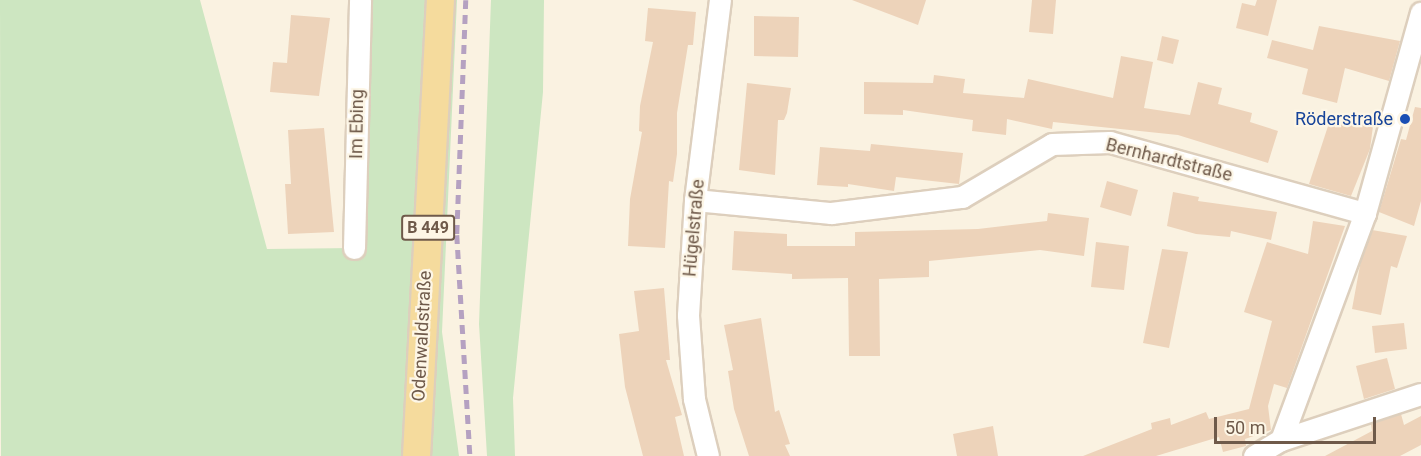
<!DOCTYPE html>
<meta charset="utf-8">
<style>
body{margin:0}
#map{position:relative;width:1421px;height:456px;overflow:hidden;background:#faf2e1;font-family:Roboto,sans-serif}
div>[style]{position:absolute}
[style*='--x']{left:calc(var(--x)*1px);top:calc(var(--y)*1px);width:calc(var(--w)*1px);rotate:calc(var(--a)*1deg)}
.green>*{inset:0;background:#cde6c1}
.building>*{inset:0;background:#edd3ba}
.roads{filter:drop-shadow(2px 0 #ddcfbd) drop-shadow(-2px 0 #ddcfbd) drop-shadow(0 2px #ddcfbd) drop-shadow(0 -2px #ddcfbd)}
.minor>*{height:21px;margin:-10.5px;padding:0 10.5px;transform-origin:10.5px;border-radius:10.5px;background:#fff}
.major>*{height:27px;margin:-13.5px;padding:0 13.5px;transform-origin:13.5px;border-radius:13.5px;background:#f5db9d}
.rail>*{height:4.5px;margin-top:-2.25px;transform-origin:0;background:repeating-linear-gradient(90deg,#b5a1c1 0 9px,transparent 0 15px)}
.dots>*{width:16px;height:16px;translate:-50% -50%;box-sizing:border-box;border:3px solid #fdf6e6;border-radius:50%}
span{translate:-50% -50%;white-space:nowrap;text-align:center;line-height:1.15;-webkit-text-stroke:4.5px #fdf6e6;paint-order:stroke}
.shield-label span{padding:2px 4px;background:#fdf6e6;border:2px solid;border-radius:4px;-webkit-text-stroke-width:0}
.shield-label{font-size:16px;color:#6f5a4a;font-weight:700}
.transit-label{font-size:18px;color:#164399}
.right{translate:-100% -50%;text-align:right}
.street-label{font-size:18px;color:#6f5a4a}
.scale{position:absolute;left:1214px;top:417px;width:162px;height:27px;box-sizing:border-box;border:3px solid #6f5a4a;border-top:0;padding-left:8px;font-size:18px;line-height:21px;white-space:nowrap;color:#6f5a4a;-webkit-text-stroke:4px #fdf6e6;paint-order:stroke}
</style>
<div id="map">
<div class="green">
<i style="clip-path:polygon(0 0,200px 0,267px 249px,354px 248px,360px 0,457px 0,442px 332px,459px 456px,1px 456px)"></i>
<i style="clip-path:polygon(491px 0,544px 0,543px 92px,513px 398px,515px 456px,487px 456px,479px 324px)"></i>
</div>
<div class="building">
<i style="clip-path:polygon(852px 0,926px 0,918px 25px)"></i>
<i style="clip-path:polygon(1032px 0,1056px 0,1053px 34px,1029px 32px)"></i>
<i style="clip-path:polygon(1257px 0,1277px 0,1268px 36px,1236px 28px,1242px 3px,1255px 6px)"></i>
<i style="clip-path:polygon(648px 8px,696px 12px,693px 45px,688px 45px,677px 113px,677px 154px,673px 182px,669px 181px,665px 248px,628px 246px,630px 199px,642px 132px,639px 131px,640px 106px,653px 42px,645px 41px)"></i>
<i style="clip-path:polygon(291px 15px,330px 18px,319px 96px,270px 92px,273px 62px,287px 63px)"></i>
<i style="clip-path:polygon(754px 16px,799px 17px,798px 57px,754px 56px)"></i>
<i style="clip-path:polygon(1319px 26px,1400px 41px,1389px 81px,1345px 68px,1337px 103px,1302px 94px,1308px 69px,1267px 58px,1272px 40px,1313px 50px)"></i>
<i style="clip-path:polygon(1162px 36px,1179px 40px,1173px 64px,1157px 60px)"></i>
<i style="clip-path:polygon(1121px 56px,1153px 62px,1144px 108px,1190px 115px,1198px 82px,1222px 88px,1218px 104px,1252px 113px,1250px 122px,1278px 131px,1268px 163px,1178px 135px,1053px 122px,1052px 129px,1007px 119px,1006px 135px,972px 131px,973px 120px,903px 110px,903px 115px,864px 114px,864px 82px,933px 83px,934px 75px,965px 79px,963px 93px,1024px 98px,1028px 79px,1113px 98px)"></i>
<i style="clip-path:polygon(747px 83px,791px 88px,787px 113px,784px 120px,778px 120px,775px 175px,739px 170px)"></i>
<i style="clip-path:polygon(1415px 107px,1421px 108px,1421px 201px,1414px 226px,1379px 212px,1401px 139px,1406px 140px)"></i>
<i style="clip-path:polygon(1331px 117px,1373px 126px,1370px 149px,1351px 196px,1309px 184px)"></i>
<i style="clip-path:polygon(324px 128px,334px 232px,288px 234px,285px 184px,291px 184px,288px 130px)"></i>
<i style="clip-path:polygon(871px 144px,963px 153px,959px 184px,896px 177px,894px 191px,848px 184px,848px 187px,817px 185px,820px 147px,870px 151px)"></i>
<i style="clip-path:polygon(1107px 181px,1138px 190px,1131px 216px,1100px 207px)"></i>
<i style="clip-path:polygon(1173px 192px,1199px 197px,1198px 201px,1277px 212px,1271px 240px,1231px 231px,1230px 237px,1196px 234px,1167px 226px)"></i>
<i style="clip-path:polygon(1048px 213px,1089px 218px,1084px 256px,1040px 250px,929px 261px,929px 277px,879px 279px,880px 356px,849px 356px,848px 278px,792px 279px,792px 274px,732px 270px,734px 231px,787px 234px,787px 246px,855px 246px,855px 232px,978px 229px,1047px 221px)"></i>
<i style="clip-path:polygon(1313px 221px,1345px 226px,1287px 388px,1274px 384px,1268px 406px,1271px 430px,1245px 439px,1246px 446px,1223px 452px,1219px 437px,1156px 456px,1083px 456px,1152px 429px,1151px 423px,1170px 418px,1171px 425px,1206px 412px,1209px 419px,1249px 409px,1272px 321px,1244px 312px,1251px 290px,1267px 242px,1308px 254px)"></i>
<i style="clip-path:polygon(1372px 230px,1407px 236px,1397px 268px,1391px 266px,1381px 315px,1352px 309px,1361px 260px)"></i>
<i style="clip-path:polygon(1096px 242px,1129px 246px,1124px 290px,1091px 287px)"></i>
<i style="clip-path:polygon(1162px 249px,1188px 252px,1169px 348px,1143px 343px)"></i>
<i style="clip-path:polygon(664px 288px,670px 360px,666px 360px,682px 415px,675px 417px,684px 456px,643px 456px,625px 387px,619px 334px,639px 331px,634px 291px)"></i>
<i style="clip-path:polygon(761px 318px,775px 412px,779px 410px,790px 444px,785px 445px,790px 456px,749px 456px,734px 409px,728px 371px,733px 370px,724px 325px)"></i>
<i style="clip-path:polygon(1404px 323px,1407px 349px,1375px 353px,1372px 326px)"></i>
<i style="clip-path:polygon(1387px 358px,1395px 389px,1364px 399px,1356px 366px)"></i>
<i style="clip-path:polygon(1401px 414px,1404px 425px,1421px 416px,1421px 445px,1400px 456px,1325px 456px,1372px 431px,1371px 424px)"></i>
<i style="clip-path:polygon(993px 426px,998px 456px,957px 456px,953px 434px)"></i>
</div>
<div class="roads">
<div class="minor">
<i style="--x:695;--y:200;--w:137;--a:5.5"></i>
<i style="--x:831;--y:213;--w:132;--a:-7"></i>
<i style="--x:962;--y:197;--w:104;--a:-30.5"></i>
<i style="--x:1052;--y:144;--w:58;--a:-2"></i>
<i style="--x:1110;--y:142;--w:265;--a:15.6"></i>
<i style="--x:354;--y:248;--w:248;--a:-88.6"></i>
<i style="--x:1281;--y:440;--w:242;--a:-69.7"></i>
<i style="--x:1365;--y:213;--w:208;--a:-74.4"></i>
<i style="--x:708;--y:456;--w:59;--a:-103.8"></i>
<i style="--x:694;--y:399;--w:84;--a:-94.1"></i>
<i style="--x:688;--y:315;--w:115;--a:-86.5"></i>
<i style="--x:695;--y:200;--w:202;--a:-82.9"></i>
<i style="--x:1254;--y:456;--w:31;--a:-31"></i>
<i style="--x:1281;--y:440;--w:147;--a:-18.2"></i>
</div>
<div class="major">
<i style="--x:416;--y:456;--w:457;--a:-87"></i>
</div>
</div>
<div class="rail">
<i style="--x:466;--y:0;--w:235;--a:92.2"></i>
<i style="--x:457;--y:235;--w:221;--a:86.6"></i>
</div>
<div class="dots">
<i style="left:1405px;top:119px;background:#1a4fb4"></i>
</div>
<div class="shield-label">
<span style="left:428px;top:228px">B 449</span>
</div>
<div class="transit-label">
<span class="right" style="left:1393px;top:119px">Röderstraße</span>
</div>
<div class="street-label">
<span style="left:357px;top:124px;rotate:-89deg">Im Ebing</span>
<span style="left:1169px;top:160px;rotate:14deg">Bernhardtstraße</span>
<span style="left:694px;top:228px;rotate:-85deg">Hügelstraße</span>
<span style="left:422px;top:336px;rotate:-87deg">Odenwaldstraße</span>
</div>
<div class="scale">50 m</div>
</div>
